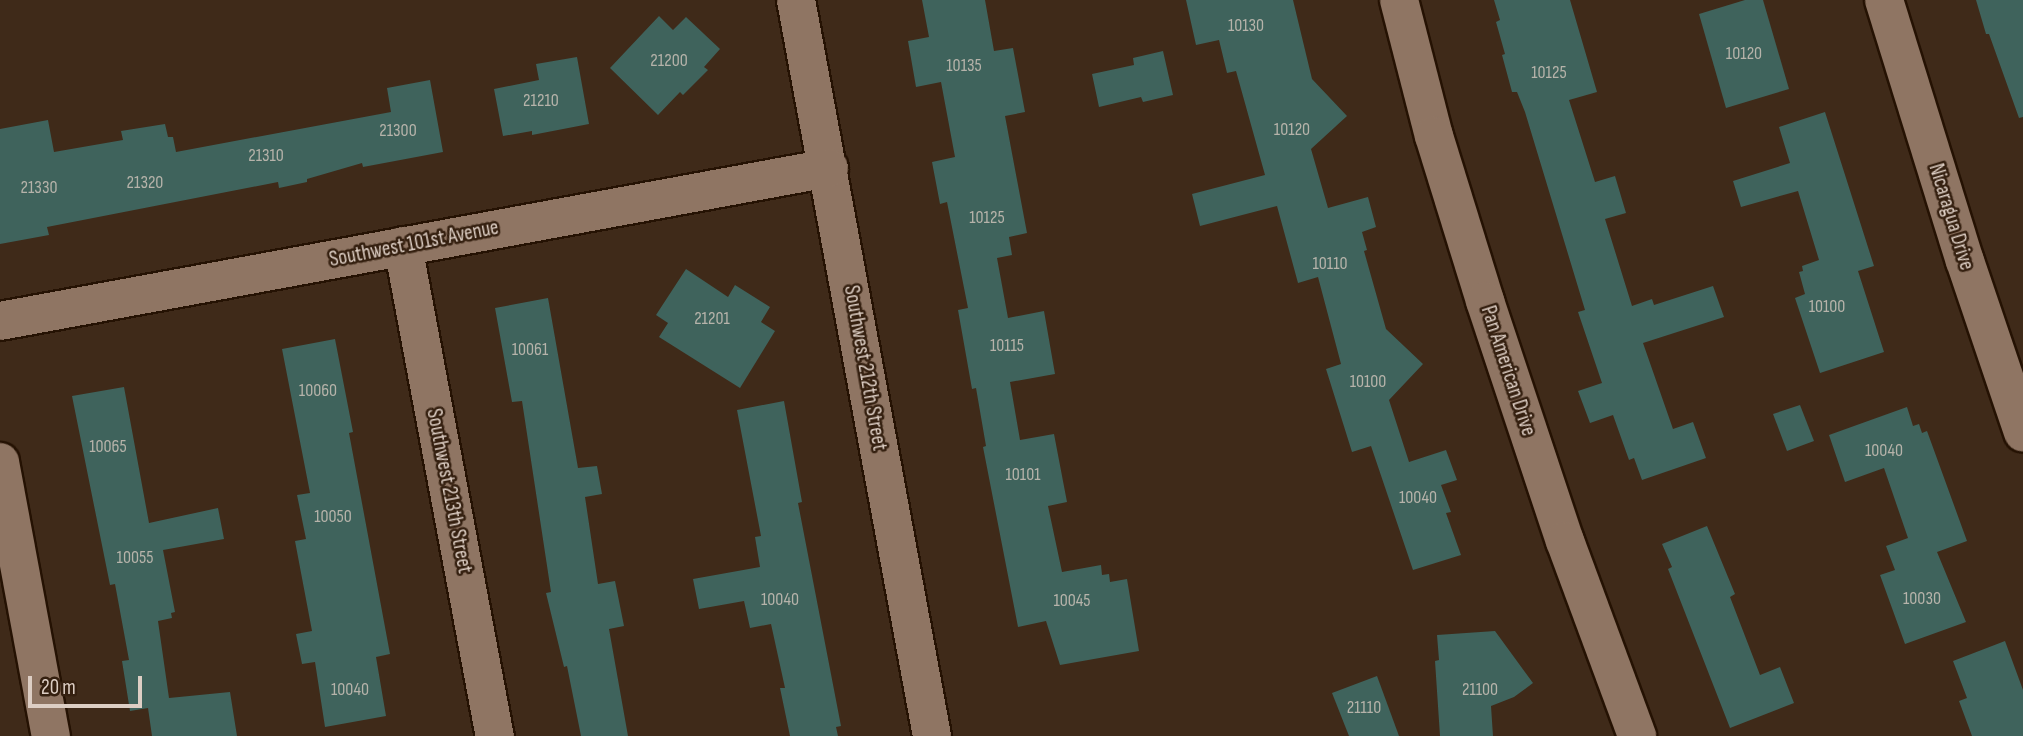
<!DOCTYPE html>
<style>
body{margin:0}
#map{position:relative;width:2023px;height:736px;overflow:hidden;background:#3f2a19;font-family:"Sofia Sans Condensed",sans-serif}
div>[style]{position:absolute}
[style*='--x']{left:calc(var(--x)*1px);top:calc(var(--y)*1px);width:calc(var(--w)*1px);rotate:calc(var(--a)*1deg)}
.building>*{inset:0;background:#3f635c}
.roads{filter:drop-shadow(2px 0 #251203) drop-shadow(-2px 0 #251203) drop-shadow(0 2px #251203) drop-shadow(0 -2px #251203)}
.minor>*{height:38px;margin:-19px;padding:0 19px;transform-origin:19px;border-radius:19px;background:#8f7563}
span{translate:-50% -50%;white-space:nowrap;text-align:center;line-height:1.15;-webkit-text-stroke:5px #352010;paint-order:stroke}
.number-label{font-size:18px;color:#b6b3aa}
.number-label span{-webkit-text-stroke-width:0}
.street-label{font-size:21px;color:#ddcec4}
.scale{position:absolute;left:28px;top:676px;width:114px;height:32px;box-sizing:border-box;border:4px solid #ddcec4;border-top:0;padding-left:9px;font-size:21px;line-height:24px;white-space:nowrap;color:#ddcec4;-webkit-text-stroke:5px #352010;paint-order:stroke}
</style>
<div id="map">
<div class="building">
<i style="clip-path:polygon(922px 0,985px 0,994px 51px,1013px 48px,1025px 112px,1005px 116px,1027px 233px,1009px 237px,1012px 255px,997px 258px,1008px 318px,1044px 311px,1055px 374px,1010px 382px,1020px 440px,1054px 434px,1067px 502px,1048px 506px,1062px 572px,1101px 565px,1102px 575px,1109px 574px,1110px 582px,1127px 579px,1139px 651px,1060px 665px,1046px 621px,1018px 627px,983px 447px,986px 446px,976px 388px,972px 389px,958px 310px,968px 308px,947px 202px,940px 204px,932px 162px,955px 157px,941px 82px,916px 87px,908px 41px,929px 37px)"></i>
<i style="clip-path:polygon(1186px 0,1293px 0,1312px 79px,1347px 116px,1311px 149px,1328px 208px,1368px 197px,1376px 227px,1362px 232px,1367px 250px,1364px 251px,1386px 329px,1423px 364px,1389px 400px,1409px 462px,1446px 450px,1457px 480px,1441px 485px,1451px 512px,1446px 513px,1461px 555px,1413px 570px,1371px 446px,1352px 452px,1326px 369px,1341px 364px,1318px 277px,1298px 283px,1277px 206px,1200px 226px,1192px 194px,1265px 175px,1236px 71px,1227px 73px,1219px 40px,1196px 45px)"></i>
<i style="clip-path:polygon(1494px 0,1570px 0,1597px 92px,1569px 100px,1595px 182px,1615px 176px,1626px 213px,1605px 219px,1632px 306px,1652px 299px,1654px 305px,1713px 286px,1724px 317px,1643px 343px,1673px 429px,1693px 422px,1706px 458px,1642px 480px,1634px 458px,1629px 460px,1613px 415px,1590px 423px,1578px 391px,1602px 383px,1578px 312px,1585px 310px,1525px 112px,1517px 92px,1512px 92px,1502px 55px,1505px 54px,1496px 22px,1500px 20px)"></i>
<i style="clip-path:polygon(1745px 0,1763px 0,1789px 89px,1726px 108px,1699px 14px)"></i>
<i style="clip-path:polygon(1976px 0,2023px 0,2023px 117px,2019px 118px,1989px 34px,1986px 34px)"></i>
<i style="clip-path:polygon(659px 16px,673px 30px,686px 17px,720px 49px,704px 67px,708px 70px,683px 95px,680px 92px,658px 115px,610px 68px)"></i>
<i style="clip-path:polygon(1163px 51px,1173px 95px,1143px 102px,1141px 97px,1099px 107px,1092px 74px,1134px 65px,1133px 58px)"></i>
<i style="clip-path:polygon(577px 57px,589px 124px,532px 135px,532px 131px,503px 136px,494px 89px,539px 80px,536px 64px)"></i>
<i style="clip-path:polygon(430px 80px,443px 152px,363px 167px,362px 163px,307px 179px,307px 182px,279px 188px,278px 182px,47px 227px,49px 235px,0 244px,0 129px,48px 120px,54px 152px,123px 140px,121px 131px,165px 124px,168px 137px,173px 137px,176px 152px,391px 112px,387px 88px)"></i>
<i style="clip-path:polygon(1825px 112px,1874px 266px,1858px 271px,1884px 352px,1820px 373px,1795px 298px,1805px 294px,1799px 272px,1803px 271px,1802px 266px,1819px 260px,1798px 191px,1741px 207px,1733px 181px,1790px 163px,1779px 127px)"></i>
<i style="clip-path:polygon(686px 269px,728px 297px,735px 285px,770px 307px,761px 322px,775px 331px,740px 388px,659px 337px,668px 323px,656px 315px)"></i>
<i style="clip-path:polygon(548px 298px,578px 468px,597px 466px,602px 494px,585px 497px,598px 584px,615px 581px,624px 626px,609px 629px,628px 736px,581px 736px,567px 666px,564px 667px,546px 593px,551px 592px,522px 401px,512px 402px,495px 308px)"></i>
<i style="clip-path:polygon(335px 339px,353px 432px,349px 433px,390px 654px,376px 657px,386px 716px,325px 727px,315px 662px,302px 664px,296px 634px,312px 631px,295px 541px,306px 539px,297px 495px,310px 493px,282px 349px)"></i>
<i style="clip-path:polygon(124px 387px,149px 523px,218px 508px,224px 539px,163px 550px,175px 612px,171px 613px,172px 618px,158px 621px,169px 698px,230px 692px,237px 736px,152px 736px,148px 708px,130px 711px,122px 661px,129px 660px,115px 584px,110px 585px,72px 396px)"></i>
<i style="clip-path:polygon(784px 401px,802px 502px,798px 503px,841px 726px,836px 727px,838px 736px,790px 736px,780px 688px,785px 688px,771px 624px,750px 628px,744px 601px,699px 609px,693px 579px,760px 567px,755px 537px,761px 536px,737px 410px)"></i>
<i style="clip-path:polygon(1800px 405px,1814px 441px,1787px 451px,1773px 414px)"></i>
<i style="clip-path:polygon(1907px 407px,1913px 426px,1919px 424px,1922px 433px,1927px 431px,1967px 541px,1937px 552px,1966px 622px,1905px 644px,1880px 575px,1895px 570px,1886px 546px,1908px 538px,1884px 468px,1845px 482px,1829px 435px)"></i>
<i style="clip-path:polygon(1707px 526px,1735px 594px,1730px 597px,1760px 675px,1780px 667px,1794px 703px,1730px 728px,1668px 569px,1672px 567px,1662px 544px)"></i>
<i style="clip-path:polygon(1495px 631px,1533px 683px,1514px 697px,1491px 706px,1493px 736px,1440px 736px,1435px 661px,1439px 660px,1437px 635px)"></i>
<i style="clip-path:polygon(2005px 641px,2023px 690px,2023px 736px,1972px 736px,1959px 701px,1967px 698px,1953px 661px)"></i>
<i style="clip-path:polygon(1377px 676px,1399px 736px,1349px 736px,1332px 693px)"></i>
</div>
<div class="roads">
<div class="minor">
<i style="--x:796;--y:0;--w:748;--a:79.53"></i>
<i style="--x:1399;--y:0;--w:140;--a:75.6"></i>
<i style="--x:1434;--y:136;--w:173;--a:72.8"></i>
<i style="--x:1485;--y:301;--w:253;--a:71.6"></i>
<i style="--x:1565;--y:541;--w:208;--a:69.7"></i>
<i style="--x:1884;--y:0;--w:273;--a:72.8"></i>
<i style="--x:1965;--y:261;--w:181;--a:71.3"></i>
<i style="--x:403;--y:246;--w:499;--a:79.4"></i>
<i style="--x:0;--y:321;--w:843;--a:-10.46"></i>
<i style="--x:0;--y:462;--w:279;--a:79.5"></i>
</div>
</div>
<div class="number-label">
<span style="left:1246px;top:26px">10130</span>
<span style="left:1744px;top:54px">10120</span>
<span style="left:669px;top:61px">21200</span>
<span style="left:964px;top:66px">10135</span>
<span style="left:1549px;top:73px">10125</span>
<span style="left:541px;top:101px">21210</span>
<span style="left:1292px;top:130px">10120</span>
<span style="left:398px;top:131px">21300</span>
<span style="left:266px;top:156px">21310</span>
<span style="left:145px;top:183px">21320</span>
<span style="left:39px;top:188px">21330</span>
<span style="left:987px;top:218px">10125</span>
<span style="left:1330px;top:264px">10110</span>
<span style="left:1827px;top:307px">10100</span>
<span style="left:712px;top:319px">21201</span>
<span style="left:1007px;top:346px">10115</span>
<span style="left:530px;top:350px">10061</span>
<span style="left:1368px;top:382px">10100</span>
<span style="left:318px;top:391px">10060</span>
<span style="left:108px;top:447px">10065</span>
<span style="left:1884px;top:451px">10040</span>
<span style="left:1023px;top:475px">10101</span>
<span style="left:1418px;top:498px">10040</span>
<span style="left:333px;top:517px">10050</span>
<span style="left:135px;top:558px">10055</span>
<span style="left:1922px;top:599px">10030</span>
<span style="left:780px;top:600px">10040</span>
<span style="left:1072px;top:601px">10045</span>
<span style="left:350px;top:690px">10040</span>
<span style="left:1480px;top:690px">21100</span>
<span style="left:1364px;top:708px">21110</span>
</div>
<div class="street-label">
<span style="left:1951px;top:217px;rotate:73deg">Nicaragua Drive</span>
<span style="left:414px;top:244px;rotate:-11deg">Southwest 101st Avenue</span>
<span style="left:865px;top:368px;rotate:80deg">Southwest 212th Street</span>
<span style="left:1508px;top:371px;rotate:72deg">Pan American Drive</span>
<span style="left:449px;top:491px;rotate:79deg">Southwest 213th Street</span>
</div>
<div class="scale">20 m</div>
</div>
